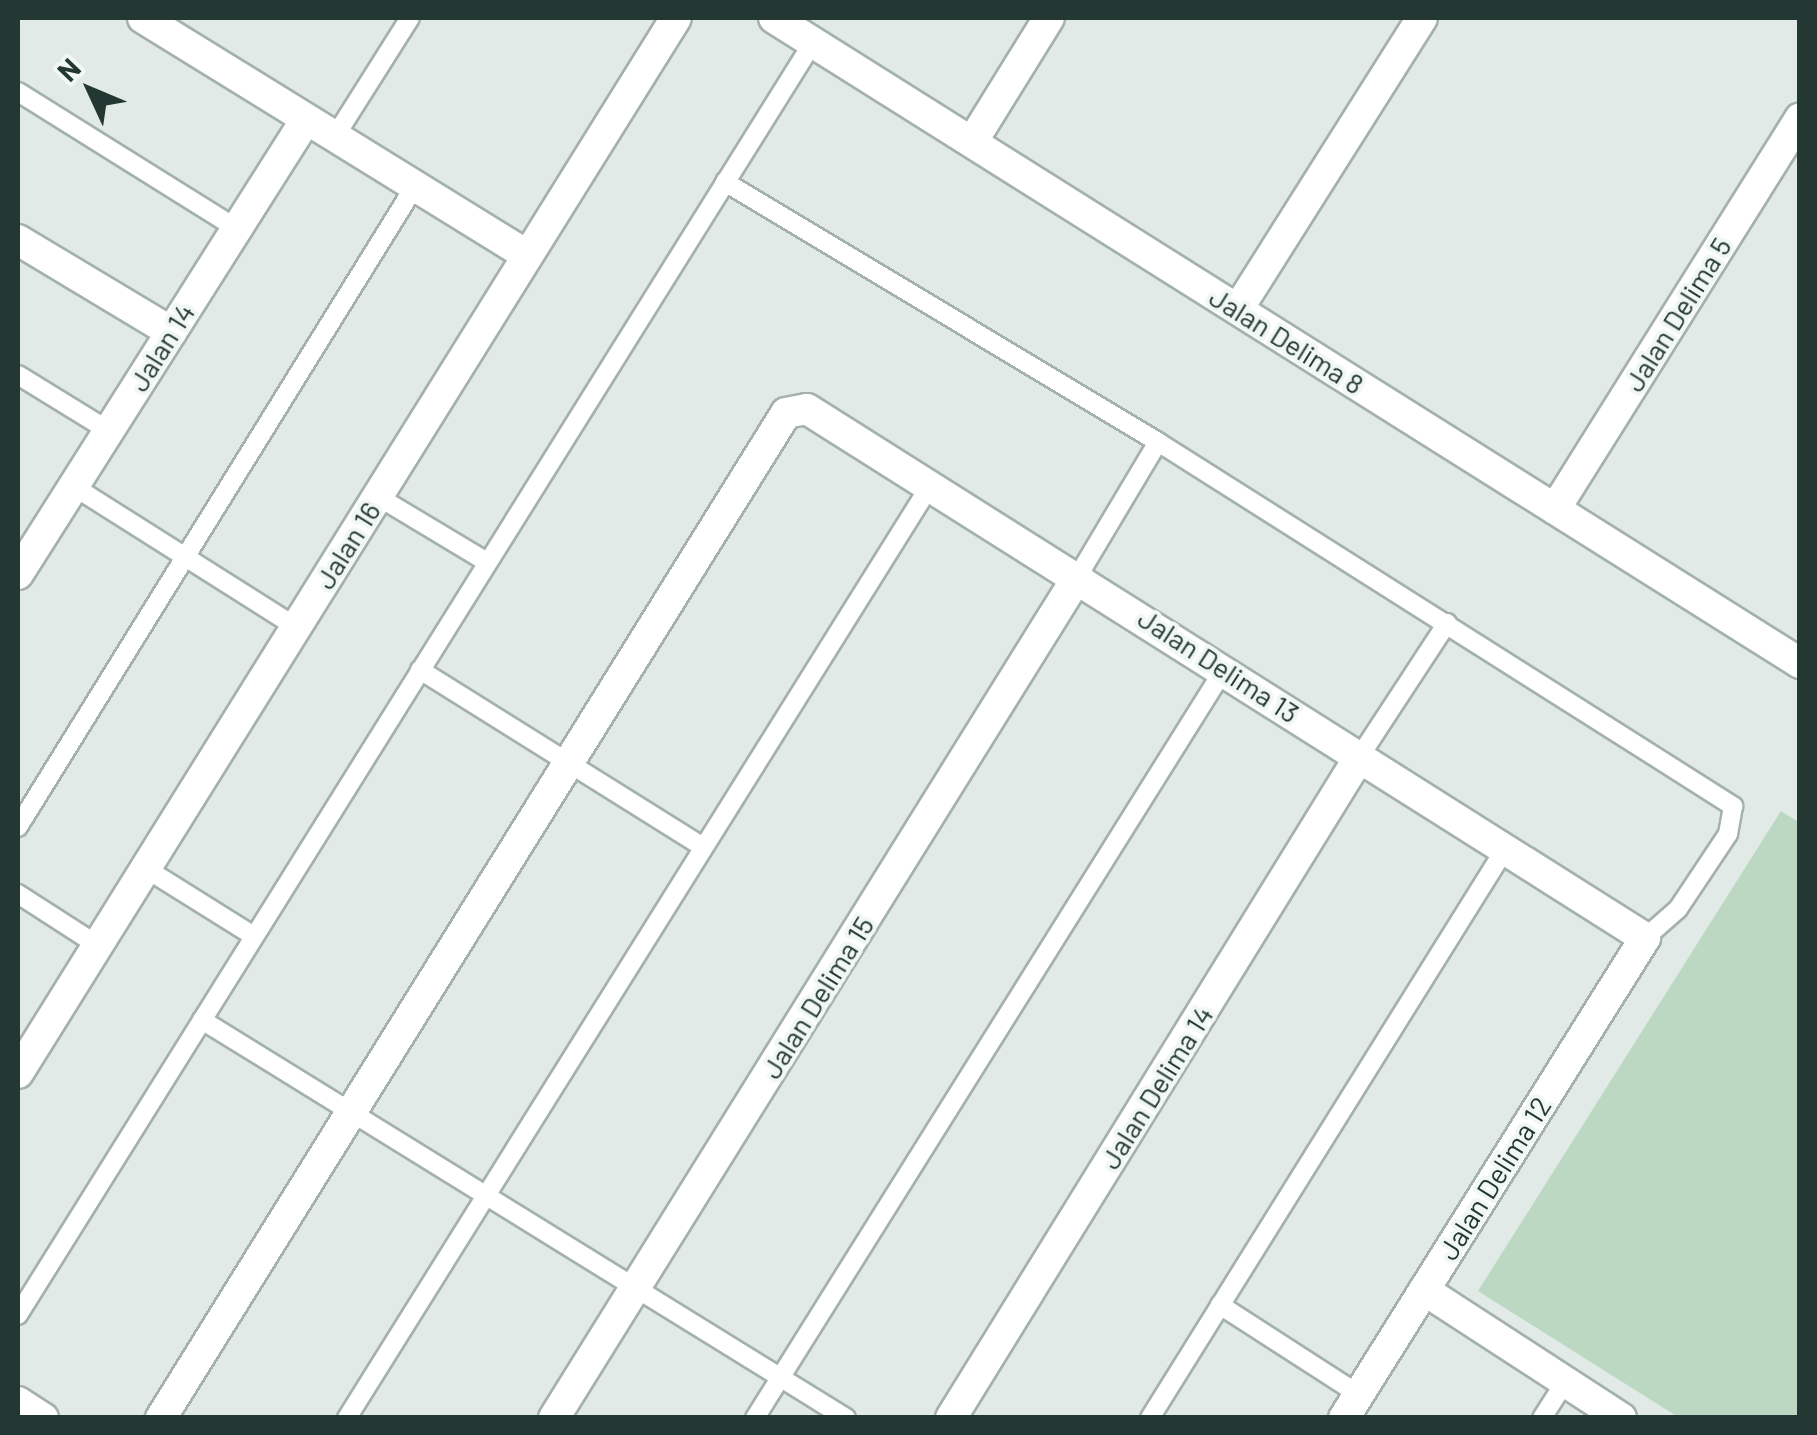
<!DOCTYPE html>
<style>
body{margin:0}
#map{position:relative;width:1817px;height:1435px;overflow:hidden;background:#e1eae6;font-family:Barlow,sans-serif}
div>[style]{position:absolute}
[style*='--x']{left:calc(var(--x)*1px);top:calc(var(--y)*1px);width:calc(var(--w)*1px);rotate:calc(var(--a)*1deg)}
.green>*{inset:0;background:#bcd8c3}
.roads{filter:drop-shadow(2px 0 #a4b1ac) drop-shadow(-2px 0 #a4b1ac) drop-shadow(0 2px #a4b1ac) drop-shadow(0 -2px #a4b1ac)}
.service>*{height:18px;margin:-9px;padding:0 9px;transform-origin:9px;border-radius:9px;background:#fff}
.minor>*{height:30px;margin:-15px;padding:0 15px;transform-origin:15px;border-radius:15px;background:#fff}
span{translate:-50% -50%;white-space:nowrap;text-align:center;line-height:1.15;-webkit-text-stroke:8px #f1f7f4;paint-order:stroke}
.street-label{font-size:28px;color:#233832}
.frame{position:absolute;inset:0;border:20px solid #233832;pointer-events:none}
.north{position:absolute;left:40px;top:40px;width:100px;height:100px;-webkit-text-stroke:8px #f1f7f4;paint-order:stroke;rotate:314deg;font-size:28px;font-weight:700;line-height:40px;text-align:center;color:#233832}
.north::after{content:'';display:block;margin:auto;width:35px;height:45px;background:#233832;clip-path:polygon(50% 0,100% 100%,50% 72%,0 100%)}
</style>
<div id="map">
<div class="green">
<i style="clip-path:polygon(1781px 811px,1800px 823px,1799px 1417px,1678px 1417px,1478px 1291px)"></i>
</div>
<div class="roads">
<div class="service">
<i style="--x:18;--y:92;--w:258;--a:32"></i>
<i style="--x:334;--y:138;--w:142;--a:-57.7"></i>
<i style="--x:725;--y:182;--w:505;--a:30.98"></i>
<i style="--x:1158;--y:442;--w:681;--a:32.34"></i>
<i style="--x:1733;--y:806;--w:28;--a:100"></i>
<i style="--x:1728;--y:834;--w:90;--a:123.7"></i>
<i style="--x:1678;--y:909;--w:44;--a:138.7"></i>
<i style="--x:18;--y:375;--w:107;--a:31.6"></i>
<i style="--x:73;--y:486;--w:264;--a:32.3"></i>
<i style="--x:377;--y:496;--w:128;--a:31"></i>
<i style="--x:1078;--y:576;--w:156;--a:-59.2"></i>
<i style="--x:420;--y:670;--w:334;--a:32"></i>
<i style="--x:1360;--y:756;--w:159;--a:-56.8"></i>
<i style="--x:18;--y:827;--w:754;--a:-58.23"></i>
<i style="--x:145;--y:868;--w:128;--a:32"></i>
<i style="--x:18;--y:894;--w:94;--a:32.8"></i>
<i style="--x:202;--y:1020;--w:757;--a:31.72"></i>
<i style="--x:1220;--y:1305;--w:164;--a:32.8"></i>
<i style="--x:18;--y:1315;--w:1501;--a:-58.01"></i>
<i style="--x:347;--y:1418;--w:1102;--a:-57.98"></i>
<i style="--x:755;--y:1418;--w:885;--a:-57.93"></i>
<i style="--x:1150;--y:1418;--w:671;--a:-58.04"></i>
<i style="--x:1542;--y:1418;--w:43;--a:-57.4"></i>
</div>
<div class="minor">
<i style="--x:143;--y:18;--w:451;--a:31.7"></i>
<i style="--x:774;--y:18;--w:1212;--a:32.16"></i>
<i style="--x:972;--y:142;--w:146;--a:-58.2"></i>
<i style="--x:18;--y:240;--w:179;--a:31"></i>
<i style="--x:1238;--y:309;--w:344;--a:-57.7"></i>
<i style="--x:1555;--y:509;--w:461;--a:-57.9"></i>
<i style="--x:18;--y:574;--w:536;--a:-57.64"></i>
<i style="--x:18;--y:1073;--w:1243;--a:-58.05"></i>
<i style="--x:1424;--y:1290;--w:235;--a:33"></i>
<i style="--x:18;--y:1402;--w:30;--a:33"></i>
<i style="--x:161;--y:1418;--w:1183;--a:-58.12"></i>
<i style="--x:786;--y:413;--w:21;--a:-11"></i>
<i style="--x:807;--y:409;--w:991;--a:32.26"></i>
<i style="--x:1645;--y:938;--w:567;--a:122.09"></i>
<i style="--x:554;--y:1418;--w:992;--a:-58.1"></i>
<i style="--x:951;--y:1418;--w:778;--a:-58.29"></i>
</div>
</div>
<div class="street-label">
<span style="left:1677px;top:314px;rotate:-58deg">Jalan Delima 5</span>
<span style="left:1287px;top:340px;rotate:32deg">Jalan Delima 8</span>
<span style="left:161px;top:347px;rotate:-58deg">Jalan 14</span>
<span style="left:347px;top:545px;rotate:-58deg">Jalan 16</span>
<span style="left:1219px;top:665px;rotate:33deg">Jalan Delima 13</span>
<span style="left:817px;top:997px;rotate:-58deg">Jalan Delima 15</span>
<span style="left:1156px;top:1087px;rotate:-58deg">Jalan Delima 14</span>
<span style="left:1494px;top:1178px;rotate:-58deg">Jalan Delima 12</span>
</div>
<div class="frame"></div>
<div class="north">N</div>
</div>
